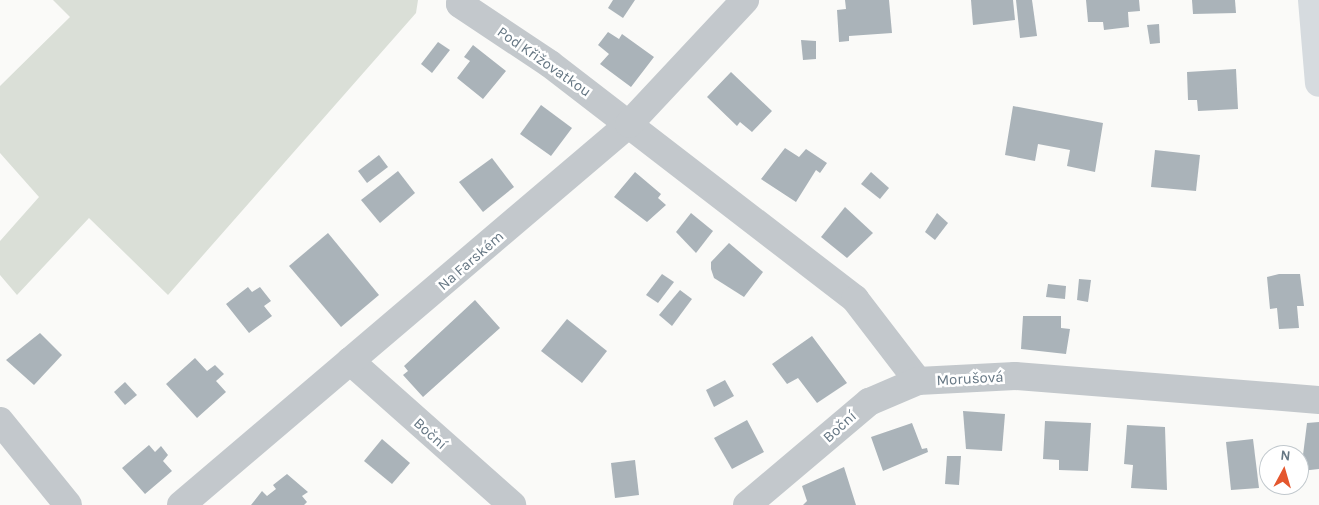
<!DOCTYPE html>
<meta charset="utf-8">
<style>
body{margin:0}
#map{position:relative;width:1319px;height:505px;overflow:hidden;background:#fafaf8;font-family:Karla,sans-serif}
div>[style]{position:absolute}
[style*='--x']{left:calc(var(--x)*1px);top:calc(var(--y)*1px);width:calc(var(--w)*1px);rotate:calc(var(--a)*1deg)}
.green>*{inset:0;background:#dadfd7}
.building>*{inset:0;background:#aab3b9}
.street>*{height:28px;margin:-14px;padding:0 14px;transform-origin:14px;border-radius:14px;background:#c3c8cc}
.secondary>*{height:28px;margin:-14px;padding:0 14px;transform-origin:14px;border-radius:14px;background:#d6dbdf}
span{translate:-50% -50%;white-space:nowrap;text-align:center;line-height:1.15;-webkit-text-stroke:5px #fff;paint-order:stroke}
.street-label{font-size:15px;color:#657683}
.north{position:absolute;left:1259px;top:445px;width:50px;height:50px;box-sizing:border-box;background:#fff;border:1px solid #c1c8cd;border-radius:50%;rotate:6deg;font-size:14px;font-weight:700;line-height:20px;text-align:center;color:#657683}
.north::after{content:'';display:block;margin:auto;width:18px;height:22px;background:#e4572e;clip-path:polygon(50% 0,100% 100%,50% 72%,0 100%)}
</style>
<div id="map">
<div class="green">
<i style="clip-path:polygon(53px 0,418px 0,416px 13px,168px 295px,89px 218px,17px 295px,0 275px,0 241px,39px 197px,0 153px,0 86px,70px 17px)"></i>
</div>
<div class="building">
<i style="clip-path:polygon(613px 0,635px 0,623px 18px,608px 8px)"></i>
<i style="clip-path:polygon(845px 0,889px 0,892px 33px,849px 36px,849px 41px,839px 42px,837px 10px,846px 9px)"></i>
<i style="clip-path:polygon(971px 0,1013px 0,1015px 20px,973px 25px)"></i>
<i style="clip-path:polygon(1016px 0,1032px 0,1037px 36px,1020px 38px)"></i>
<i style="clip-path:polygon(1086px 0,1139px 0,1140px 11px,1128px 12px,1129px 27px,1104px 30px,1103px 22px,1088px 22px)"></i>
<i style="clip-path:polygon(1192px 0,1235px 0,1236px 13px,1193px 14px)"></i>
<i style="clip-path:polygon(1159px 24px,1160px 43px,1150px 44px,1147px 25px)"></i>
<i style="clip-path:polygon(608px 32px,619px 39px,622px 34px,654px 57px,631px 87px,600px 64px,609px 54px,598px 45px)"></i>
<i style="clip-path:polygon(801px 40px,816px 41px,816px 59px,803px 60px)"></i>
<i style="clip-path:polygon(438px 42px,450px 50px,432px 73px,421px 64px)"></i>
<i style="clip-path:polygon(473px 45px,506px 71px,483px 99px,457px 78px,470px 61px,464px 57px)"></i>
<i style="clip-path:polygon(1236px 69px,1238px 109px,1198px 111px,1197px 100px,1188px 100px,1187px 72px)"></i>
<i style="clip-path:polygon(731px 72px,772px 111px,752px 132px,740px 122px,737px 126px,707px 97px)"></i>
<i style="clip-path:polygon(541px 105px,572px 128px,551px 156px,520px 134px)"></i>
<i style="clip-path:polygon(1013px 106px,1103px 123px,1095px 172px,1067px 166px,1070px 150px,1038px 144px,1035px 161px,1005px 155px)"></i>
<i style="clip-path:polygon(785px 148px,799px 157px,806px 149px,827px 163px,820px 173px,816px 170px,796px 202px,761px 179px)"></i>
<i style="clip-path:polygon(1155px 150px,1200px 155px,1196px 191px,1151px 187px)"></i>
<i style="clip-path:polygon(379px 155px,388px 167px,367px 183px,358px 171px)"></i>
<i style="clip-path:polygon(492px 158px,514px 187px,483px 212px,459px 182px)"></i>
<i style="clip-path:polygon(398px 171px,415px 193px,380px 223px,361px 200px)"></i>
<i style="clip-path:polygon(635px 172px,661px 194px,658px 198px,666px 205px,647px 222px,614px 197px)"></i>
<i style="clip-path:polygon(871px 172px,889px 188px,880px 199px,861px 184px)"></i>
<i style="clip-path:polygon(845px 207px,873px 233px,847px 258px,821px 237px)"></i>
<i style="clip-path:polygon(691px 213px,713px 231px,696px 253px,676px 232px)"></i>
<i style="clip-path:polygon(937px 213px,948px 223px,935px 240px,925px 232px)"></i>
<i style="clip-path:polygon(328px 233px,379px 295px,341px 327px,289px 266px)"></i>
<i style="clip-path:polygon(729px 243px,763px 272px,744px 297px,714px 278px,711px 269px,711px 262px)"></i>
<i style="clip-path:polygon(662px 274px,674px 282px,658px 303px,646px 295px)"></i>
<i style="clip-path:polygon(1279px 274px,1300px 274px,1304px 306px,1297px 306px,1299px 328px,1279px 329px,1277px 308px,1270px 309px,1267px 277px)"></i>
<i style="clip-path:polygon(1079px 279px,1091px 280px,1088px 302px,1077px 300px)"></i>
<i style="clip-path:polygon(1048px 284px,1066px 286px,1065px 299px,1046px 297px)"></i>
<i style="clip-path:polygon(248px 287px,252px 292px,260px 287px,271px 301px,264px 306px,272px 316px,249px 333px,226px 304px)"></i>
<i style="clip-path:polygon(680px 290px,692px 299px,672px 326px,659px 315px)"></i>
<i style="clip-path:polygon(475px 300px,500px 328px,423px 397px,403px 375px,408px 371px,404px 366px)"></i>
<i style="clip-path:polygon(1023px 316px,1061px 316px,1061px 328px,1070px 329px,1066px 354px,1021px 349px)"></i>
<i style="clip-path:polygon(567px 319px,607px 351px,582px 383px,541px 351px)"></i>
<i style="clip-path:polygon(40px 333px,62px 355px,34px 385px,6px 360px)"></i>
<i style="clip-path:polygon(812px 336px,847px 383px,817px 403px,798px 378px,787px 384px,772px 364px)"></i>
<i style="clip-path:polygon(195px 358px,207px 371px,215px 365px,224px 374px,216px 381px,226px 392px,197px 418px,166px 384px)"></i>
<i style="clip-path:polygon(725px 380px,734px 396px,714px 407px,706px 390px)"></i>
<i style="clip-path:polygon(125px 382px,137px 395px,125px 405px,114px 392px)"></i>
<i style="clip-path:polygon(963px 411px,1005px 414px,1002px 451px,966px 449px)"></i>
<i style="clip-path:polygon(747px 420px,764px 452px,732px 469px,714px 438px)"></i>
<i style="clip-path:polygon(1045px 421px,1091px 423px,1088px 471px,1059px 470px,1059px 460px,1043px 459px)"></i>
<i style="clip-path:polygon(1319px 422px,1319px 469px,1301px 471px,1307px 423px)"></i>
<i style="clip-path:polygon(912px 423px,922px 449px,927px 448px,928px 452px,883px 471px,871px 437px)"></i>
<i style="clip-path:polygon(1127px 425px,1165px 427px,1167px 490px,1131px 488px,1133px 465px,1124px 464px)"></i>
<i style="clip-path:polygon(382px 439px,410px 463px,392px 484px,364px 461px)"></i>
<i style="clip-path:polygon(1253px 439px,1259px 488px,1231px 490px,1226px 442px)"></i>
<i style="clip-path:polygon(149px 445px,155px 452px,161px 446px,168px 455px,163px 461px,172px 471px,145px 494px,122px 468px)"></i>
<i style="clip-path:polygon(947px 456px,961px 456px,959px 485px,945px 484px)"></i>
<i style="clip-path:polygon(635px 460px,639px 495px,615px 498px,611px 463px)"></i>
<i style="clip-path:polygon(844px 467px,856px 505px,803px 505px,807px 501px,802px 486px)"></i>
<i style="clip-path:polygon(287px 474px,308px 492px,302px 496px,307px 502px,304px 505px,251px 505px,262px 491px,267px 496px,276px 489px,273px 485px)"></i>
</div>
<div class="street">
<i style="--x:461;--y:0;--w:4;--a:104"></i>
<i style="--x:460;--y:4;--w:108;--a:33.7"></i>
<i style="--x:550;--y:64;--w:385;--a:37.6"></i>
<i style="--x:855;--y:299;--w:103;--a:52.5"></i>
<i style="--x:918;--y:381;--w:97;--a:-3"></i>
<i style="--x:1015;--y:376;--w:305;--a:4.5"></i>
<i style="--x:350;--y:361;--w:217;--a:41.6"></i>
<i style="--x:0;--y:421;--w:108;--a:51"></i>
<i style="--x:181;--y:505;--w:588;--a:-40.38"></i>
<i style="--x:629;--y:124;--w:170;--a:-46.9"></i>
<i style="--x:747;--y:505;--w:160;--a:-40.2"></i>
<i style="--x:869;--y:402;--w:53;--a:-23.2"></i>
</div>
<div class="secondary">
<i style="--x:1312;--y:0;--w:83;--a:85.2"></i>
</div>
<div class="street-label">
<span style="left:544px;top:62px;rotate:35deg">Pod Křižovatkou</span>
<span style="left:471px;top:261px;rotate:-41deg">Na Farském</span>
<span style="left:970px;top:379px;rotate:-3deg">Morušová</span>
<span style="left:840px;top:427px;rotate:-42deg">Boční</span>
<span style="left:430px;top:434px;rotate:42deg">Boční</span>
</div>
<div class="north">N</div>
</div>
